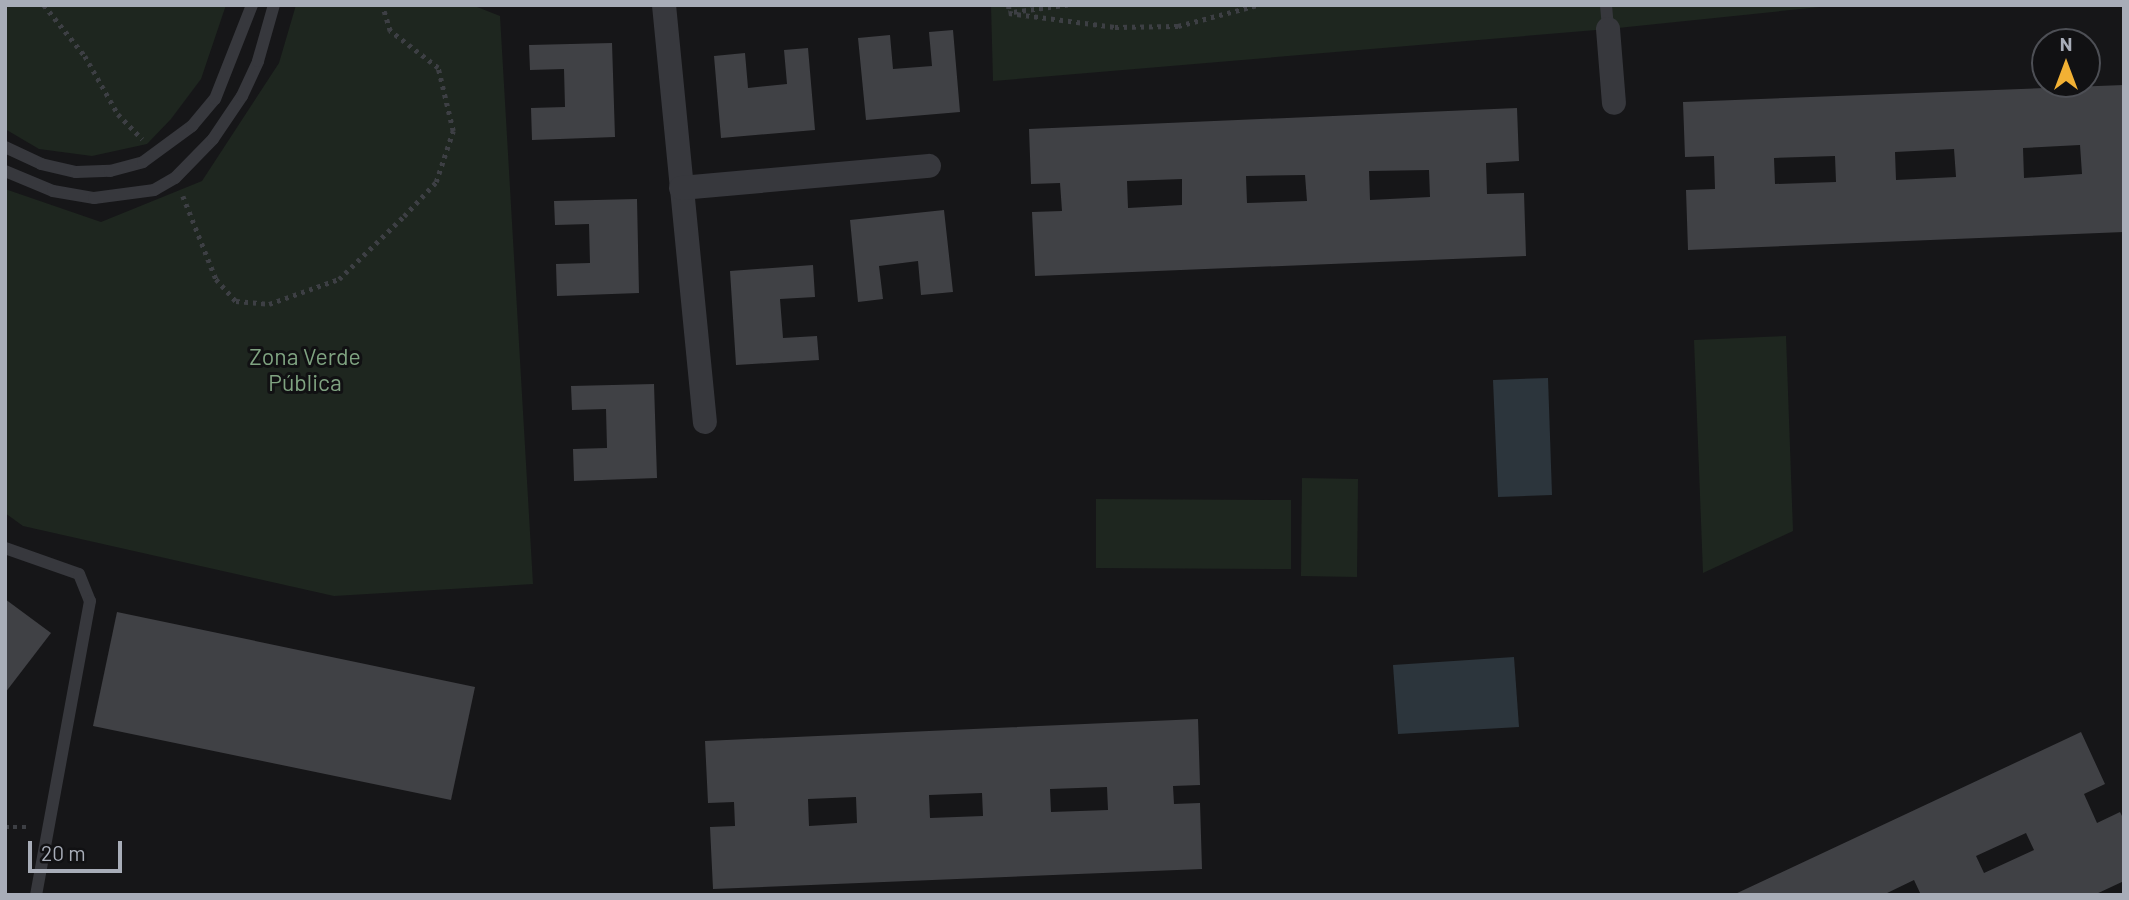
<!DOCTYPE html>
<meta charset="utf-8">
<style>
body{margin:0}
#map{position:relative;width:2129px;height:900px;overflow:hidden;background:#161618;font-family:Barlow,sans-serif}
div>[style]{position:absolute}
[style*='--x']{left:calc(var(--x)*1px);top:calc(var(--y)*1px);width:calc(var(--w)*1px);rotate:calc(var(--a)*1deg)}
.green>*{inset:0;background:#1e261f}
.water>*{inset:0;background:#2c353c}
.building>*{inset:0;background:#404145}
.path>*{height:4.5px;margin-top:-2.25px;transform-origin:0;background:repeating-linear-gradient(90deg,#3d3f44 0 3.5px,transparent 0 8.5px)}
.lane>*{height:12px;margin:-6px;padding:0 6px;transform-origin:6px;border-radius:6px;background:#37383d}
.street>*{height:24px;margin:-12px;padding:0 12px;transform-origin:12px;border-radius:12px;background:#37383d}
span{translate:-50% -50%;white-space:nowrap;text-align:center;line-height:1.15;-webkit-text-stroke:6px #111113;paint-order:stroke}
.park-label{font-size:23px;color:#7fa381}
.frame{position:absolute;inset:0;border:7px solid #a8adb8;pointer-events:none}
.north{position:absolute;left:2031px;top:28px;width:70px;height:70px;box-sizing:border-box;background:#111113;border:2px solid #4d4f55;border-radius:50%;rotate:0deg;font-size:19px;font-weight:700;line-height:28px;text-align:center;color:#a8adb8}
.north::after{content:'';display:block;margin:auto;width:24px;height:32px;background:#f2b134;clip-path:polygon(50% 0,100% 100%,50% 72%,0 100%)}
.scale{position:absolute;left:28px;top:841px;width:94px;height:32px;box-sizing:border-box;border:4px solid #a8adb8;border-top:0;padding-left:9px;font-size:21px;line-height:24px;white-space:nowrap;color:#a8adb8;-webkit-text-stroke:5px #111113;paint-order:stroke}
</style>
<div id="map">
<div class="green">
<i style="clip-path:polygon(5px 5px,226px 5px,201px 79px,171px 119px,147px 144px,92px 156px,39px 149px,5px 129px)"></i>
<i style="clip-path:polygon(296px 5px,472px 5px,500px 16px,533px 584px,334px 596px,23px 526px,5px 513px,5px 189px,101px 222px,202px 181px,279px 63px)"></i>
<i style="clip-path:polygon(991px 5px,1839px 5px,1608px 29px,993px 81px)"></i>
<i style="clip-path:polygon(1786px 336px,1793px 531px,1703px 573px,1694px 340px)"></i>
<i style="clip-path:polygon(1302px 478px,1358px 479px,1357px 577px,1301px 576px)"></i>
<i style="clip-path:polygon(1096px 499px,1291px 500px,1291px 569px,1096px 568px)"></i>
</div>
<div class="water">
<i style="clip-path:polygon(1548px 378px,1552px 495px,1498px 497px,1493px 380px)"></i>
<i style="clip-path:polygon(1514px 657px,1519px 727px,1398px 734px,1393px 665px)"></i>
</div>
<div class="building">
<i style="clip-path:polygon(953px 30px,960px 112px,866px 120px,858px 38px,890px 35px,893px 69px,932px 66px,929px 32px)"></i>
<i style="clip-path:polygon(612px 43px,615px 137px,532px 140px,531px 108px,565px 107px,564px 69px,530px 70px,529px 45px)"></i>
<i style="clip-path:polygon(808px 48px,815px 130px,721px 138px,714px 56px,745px 53px,748px 88px,787px 84px,784px 50px)"></i>
<i style="clip-path:polygon(evenodd,2124px 85px,2124px 232px,1688px 250px,1686px 190px,1715px 189px,1714px 156px,1685px 157px,1683px 102px,2124px 85px,2080px 145px,2082px 174px,2024px 178px,2023px 148px,2080px 145px,2124px 85px,1954px 149px,1956px 177px,1896px 180px,1895px 152px,1954px 149px,2124px 85px,1835px 156px,1836px 182px,1775px 184px,1774px 158px,1835px 156px)"></i>
<i style="clip-path:polygon(evenodd,1517px 108px,1519px 161px,1486px 163px,1487px 194px,1524px 193px,1526px 256px,1035px 276px,1032px 212px,1062px 211px,1060px 183px,1031px 184px,1029px 129px,1517px 108px,1429px 170px,1430px 197px,1370px 200px,1369px 171px,1429px 170px,1517px 108px,1305px 175px,1307px 201px,1247px 203px,1246px 176px,1305px 175px,1517px 108px,1182px 179px,1182px 205px,1128px 208px,1127px 181px,1182px 179px)"></i>
<i style="clip-path:polygon(637px 199px,639px 293px,557px 296px,556px 264px,590px 263px,589px 224px,555px 225px,554px 201px)"></i>
<i style="clip-path:polygon(944px 210px,953px 292px,921px 295px,918px 261px,879px 266px,883px 299px,858px 302px,850px 220px)"></i>
<i style="clip-path:polygon(813px 265px,815px 297px,780px 299px,783px 338px,817px 336px,819px 360px,736px 365px,730px 271px)"></i>
<i style="clip-path:polygon(654px 384px,657px 478px,574px 481px,573px 449px,607px 448px,606px 409px,572px 410px,571px 386px)"></i>
<i style="clip-path:polygon(5px 599px,51px 633px,5px 693px)"></i>
<i style="clip-path:polygon(117px 612px,475px 687px,451px 800px,93px 726px)"></i>
<i style="clip-path:polygon(evenodd,1198px 719px,1200px 785px,1173px 786px,1174px 804px,1200px 803px,1202px 869px,713px 889px,710px 827px,735px 826px,734px 802px,708px 803px,705px 741px,1198px 719px,1107px 787px,1108px 810px,1051px 812px,1050px 789px,1107px 787px,1198px 719px,982px 793px,983px 816px,930px 818px,929px 795px,982px 793px,1198px 719px,856px 797px,857px 823px,809px 826px,808px 799px,856px 797px)"></i>
<i style="clip-path:polygon(evenodd,2081px 732px,2105px 784px,2084px 794px,2097px 823px,2120px 812px,2124px 820px,2124px 881px,2094px 895px,1921px 895px,1914px 880px,1883px 895px,1733px 895px,2081px 732px,2026px 833px,2034px 850px,1984px 873px,1976px 856px,2026px 833px)"></i>
</div>
<div class="path">
<i style="--x:44;--y:5;--w:65;--a:51.2"></i>
<i style="--x:85;--y:56;--w:67;--a:60.4"></i>
<i style="--x:118;--y:114;--w:35;--a:46"></i>
<i style="--x:1009;--y:5;--w:8;--a:90"></i>
<i style="--x:1068;--y:5;--w:60;--a:172.3"></i>
<i style="--x:1009;--y:13;--w:107;--a:7.5"></i>
<i style="--x:1115;--y:27;--w:63;--a:-0.9"></i>
<i style="--x:1178;--y:26;--w:83;--a:-14.7"></i>
<i style="--x:183;--y:196;--w:89;--a:68.3"></i>
<i style="--x:216;--y:279;--w:30;--a:48"></i>
<i style="--x:236;--y:301;--w:33;--a:5"></i>
<i style="--x:269;--y:304;--w:74;--a:-19.7"></i>
<i style="--x:339;--y:279;--w:91;--a:-44.1"></i>
<i style="--x:404;--y:216;--w:47;--a:-46.7"></i>
<i style="--x:436;--y:182;--w:54;--a:-71.6"></i>
<i style="--x:453;--y:131;--w:65;--a:-103.4"></i>
<i style="--x:438;--y:68;--w:61;--a:-142.4"></i>
<i style="--x:390;--y:31;--w:27;--a:-107"></i>
<i style="--x:5;--y:827;--w:24;--a:0"></i>
</div>
<div class="lane">
<i style="--x:1606;--y:5;--w:24;--a:85"></i>
<i style="--x:5;--y:147;--w:40;--a:25"></i>
<i style="--x:41;--y:164;--w:36;--a:13"></i>
<i style="--x:76;--y:172;--w:34;--a:-2"></i>
<i style="--x:110;--y:171;--w:34;--a:-15"></i>
<i style="--x:143;--y:162;--w:61;--a:-36.3"></i>
<i style="--x:192;--y:126;--w:35;--a:-50"></i>
<i style="--x:215;--y:99;--w:101;--a:-68.5"></i>
<i style="--x:5;--y:171;--w:52;--a:22.6"></i>
<i style="--x:53;--y:191;--w:42;--a:9.7"></i>
<i style="--x:94;--y:198;--w:61;--a:-7.6"></i>
<i style="--x:154;--y:190;--w:24;--a:-30"></i>
<i style="--x:175;--y:178;--w:54;--a:-45.7"></i>
<i style="--x:213;--y:139;--w:52;--a:-56"></i>
<i style="--x:242;--y:96;--w:38;--a:-65"></i>
<i style="--x:258;--y:61;--w:58;--a:-74.1"></i>
<i style="--x:5;--y:548;--w:78;--a:19.4"></i>
<i style="--x:79;--y:574;--w:29;--a:68"></i>
<i style="--x:90;--y:601;--w:299;--a:100.4"></i>
</div>
<div class="street">
<i style="--x:664;--y:5;--w:419;--a:84.4"></i>
<i style="--x:1608;--y:29;--w:74;--a:85.4"></i>
<i style="--x:681;--y:188;--w:249;--a:-5.1"></i>
</div>
<div class="park-label">
<span style="left:305px;top:369px">Zona Verde<br>Pública</span>
</div>
<div class="frame"></div>
<div class="north">N</div>
<div class="scale">20 m</div>
</div>
